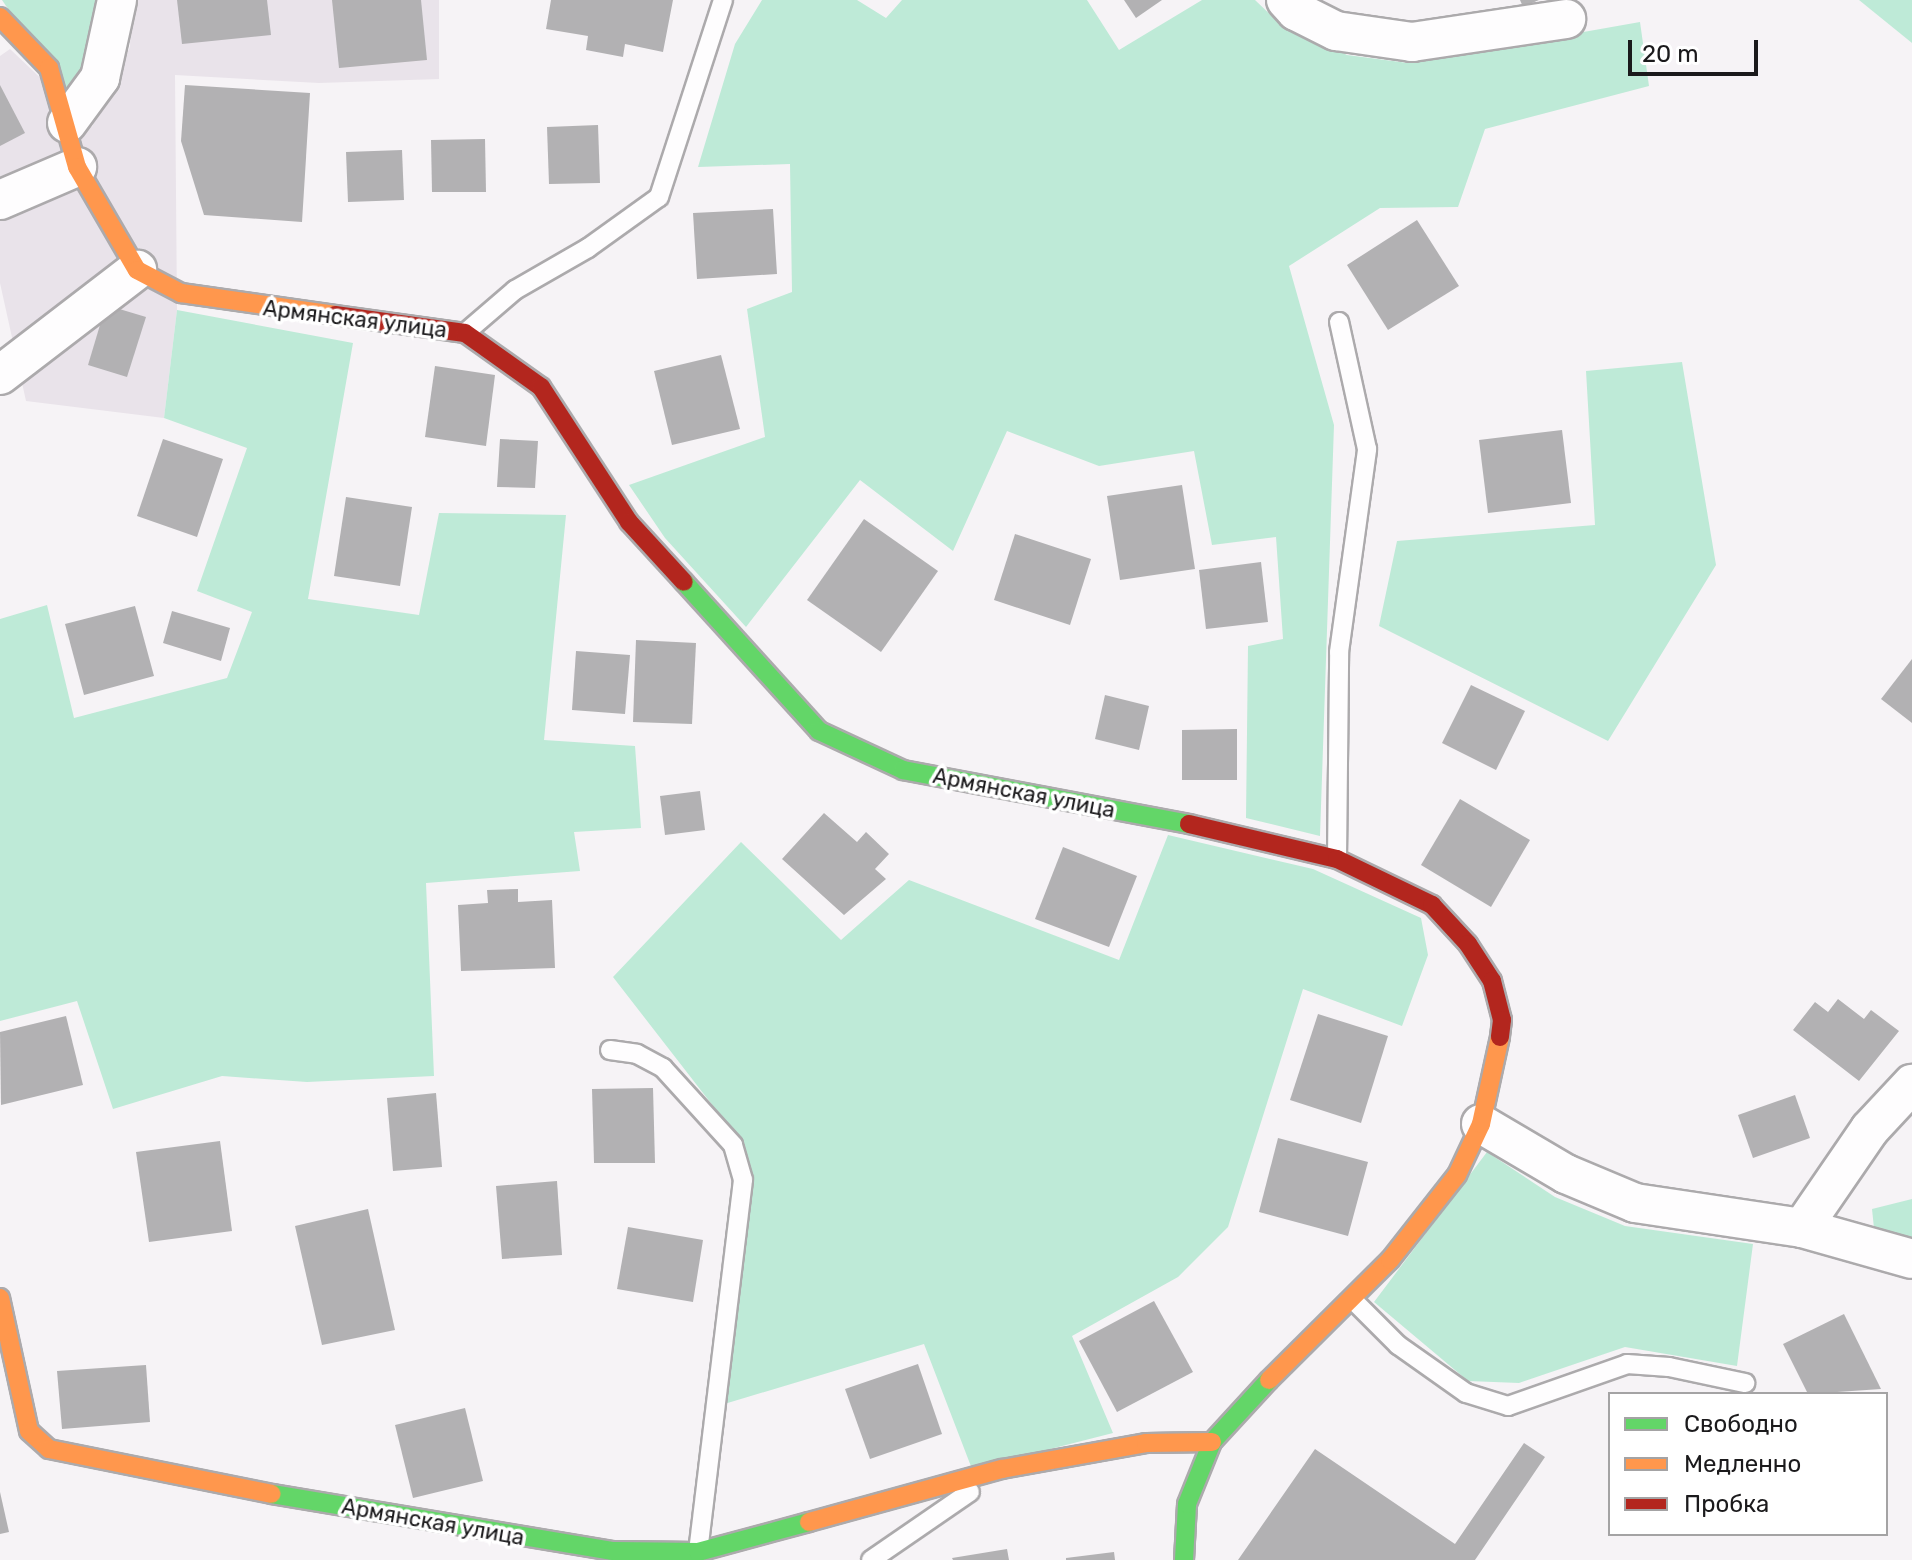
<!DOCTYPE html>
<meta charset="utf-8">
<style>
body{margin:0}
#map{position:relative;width:1912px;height:1560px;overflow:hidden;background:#f6f3f6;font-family:Rubik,sans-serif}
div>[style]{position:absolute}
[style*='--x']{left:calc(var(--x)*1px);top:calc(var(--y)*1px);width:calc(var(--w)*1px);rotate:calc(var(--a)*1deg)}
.built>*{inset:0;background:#e9e3ea}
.green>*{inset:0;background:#beead7}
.building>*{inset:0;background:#b2b1b3}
.roads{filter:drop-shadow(2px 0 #acaaac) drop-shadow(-2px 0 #acaaac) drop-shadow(0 2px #acaaac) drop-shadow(0 -2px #acaaac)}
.lane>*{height:18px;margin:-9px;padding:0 9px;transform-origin:9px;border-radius:9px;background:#fefdfe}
.street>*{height:38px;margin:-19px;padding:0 19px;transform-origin:19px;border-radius:19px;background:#fefdfe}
.fast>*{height:18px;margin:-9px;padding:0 9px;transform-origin:9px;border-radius:9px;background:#63d668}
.slow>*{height:18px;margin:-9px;padding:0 9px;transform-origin:9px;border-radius:9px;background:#ff974d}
.jam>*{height:18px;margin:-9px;padding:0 9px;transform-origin:9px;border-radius:9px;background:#b3261e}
span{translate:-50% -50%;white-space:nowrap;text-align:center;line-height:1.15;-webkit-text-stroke:7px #fff;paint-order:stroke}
.street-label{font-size:22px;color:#1b1a1c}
.legend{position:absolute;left:1608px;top:1392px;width:280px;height:144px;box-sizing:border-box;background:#fff;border:2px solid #a4a3a4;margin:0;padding:10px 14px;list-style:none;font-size:24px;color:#1b1a1c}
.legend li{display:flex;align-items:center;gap:16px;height:40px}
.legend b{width:40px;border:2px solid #a4a3a4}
.scale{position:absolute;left:1628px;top:40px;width:130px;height:36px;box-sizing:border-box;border:4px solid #1b1a1c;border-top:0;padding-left:10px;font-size:24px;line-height:28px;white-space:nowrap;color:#1b1a1c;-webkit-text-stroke:6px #fff;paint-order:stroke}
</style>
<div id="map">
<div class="built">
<i style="clip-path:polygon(131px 0,439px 0,439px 79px,319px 83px,175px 75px,177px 310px,164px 418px,26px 401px,0 283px,0 56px,10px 49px,92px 127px,130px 47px)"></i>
</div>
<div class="green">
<i style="clip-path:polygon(2px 0,108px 0,72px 103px)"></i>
<i style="clip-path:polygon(762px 0,857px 0,886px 18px,902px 0,1087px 0,1119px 50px,1202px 0,1255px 0,1276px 20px,1347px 55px,1408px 63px,1640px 22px,1649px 86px,1485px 129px,1458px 207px,1380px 208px,1289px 266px,1334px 425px,1320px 836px,1246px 818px,1248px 646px,1283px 639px,1276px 537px,1212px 545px,1194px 451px,1099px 466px,1007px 431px,953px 551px,860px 480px,746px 627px,665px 538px,629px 485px,765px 437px,747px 309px,792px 292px,790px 164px,698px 167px,735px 44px)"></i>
<i style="clip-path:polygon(1859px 0,1912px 0,1912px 43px)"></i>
<i style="clip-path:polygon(177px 310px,353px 343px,308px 599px,419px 615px,439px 513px,566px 515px,544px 740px,635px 746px,641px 828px,574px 832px,580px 871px,426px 883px,434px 1076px,307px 1082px,222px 1076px,113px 1109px,77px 1001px,0 1021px,0 619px,47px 605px,74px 718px,227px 678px,252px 612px,197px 591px,247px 448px,164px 418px)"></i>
<i style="clip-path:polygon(1682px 362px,1716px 565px,1608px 741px,1379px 626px,1397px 541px,1595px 525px,1586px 371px)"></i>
<i style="clip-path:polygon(1168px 835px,1313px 869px,1421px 918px,1428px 955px,1402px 1026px,1303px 989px,1228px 1227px,1178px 1277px,1072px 1336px,1113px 1433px,972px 1469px,924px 1344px,721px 1405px,741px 1142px,613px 977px,741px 842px,841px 940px,909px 880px,1119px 960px)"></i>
<i style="clip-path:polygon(1487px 1152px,1555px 1197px,1625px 1226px,1753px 1244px,1737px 1366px,1625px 1347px,1519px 1383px,1468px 1381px,1374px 1302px)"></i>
<i style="clip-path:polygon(1912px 1199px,1912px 1244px,1875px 1238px,1872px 1209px)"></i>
</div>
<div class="building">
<i style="clip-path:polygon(177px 0,267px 0,271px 35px,182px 44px)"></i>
<i style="clip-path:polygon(332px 0,421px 0,427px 60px,339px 68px)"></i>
<i style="clip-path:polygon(551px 0,673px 0,663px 52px,625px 44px,623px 57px,586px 50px,588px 36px,546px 29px)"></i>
<i style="clip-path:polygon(1124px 0,1162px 0,1136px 18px)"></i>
<i style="clip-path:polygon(1520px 0,1539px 0,1523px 7px)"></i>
<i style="clip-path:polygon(0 85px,25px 133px,0 146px)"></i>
<i style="clip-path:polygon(185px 85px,310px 93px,302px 222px,204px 215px,181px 141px)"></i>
<i style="clip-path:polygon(598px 125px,600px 183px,549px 184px,547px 127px)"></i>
<i style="clip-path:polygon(485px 139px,486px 192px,432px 192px,431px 140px)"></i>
<i style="clip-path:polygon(402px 150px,404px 200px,348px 202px,346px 152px)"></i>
<i style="clip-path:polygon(773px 209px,777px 274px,697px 279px,693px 213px)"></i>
<i style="clip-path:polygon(1417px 220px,1459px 286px,1388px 330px,1347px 265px)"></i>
<i style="clip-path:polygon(106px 305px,146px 317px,127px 377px,88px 365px)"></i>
<i style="clip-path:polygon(721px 355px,740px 429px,672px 445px,654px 371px)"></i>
<i style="clip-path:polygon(435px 366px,495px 375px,486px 446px,425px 437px)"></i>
<i style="clip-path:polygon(1562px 430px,1571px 503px,1488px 513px,1479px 440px)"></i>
<i style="clip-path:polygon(163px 439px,223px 459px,197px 537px,137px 516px)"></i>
<i style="clip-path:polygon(500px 439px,538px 441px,535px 488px,497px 487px)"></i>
<i style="clip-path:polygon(1182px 485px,1195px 569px,1120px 580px,1107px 496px)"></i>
<i style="clip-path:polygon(346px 497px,412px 507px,400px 586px,334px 576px)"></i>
<i style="clip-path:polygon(864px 519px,938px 571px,881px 652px,807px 600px)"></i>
<i style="clip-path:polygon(1015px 534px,1091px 559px,1070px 625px,994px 600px)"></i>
<i style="clip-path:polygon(1261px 562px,1268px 622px,1206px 629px,1199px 570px)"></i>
<i style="clip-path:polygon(135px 606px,154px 676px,84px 695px,65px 624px)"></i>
<i style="clip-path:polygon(172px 611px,230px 628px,221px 661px,163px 643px)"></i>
<i style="clip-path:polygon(636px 640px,696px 643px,692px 724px,633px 722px)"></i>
<i style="clip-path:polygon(576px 651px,630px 655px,625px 714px,572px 710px)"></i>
<i style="clip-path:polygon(1912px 659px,1912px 723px,1881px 699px)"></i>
<i style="clip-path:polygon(1471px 685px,1525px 711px,1496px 770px,1442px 743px)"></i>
<i style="clip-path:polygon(1105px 695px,1149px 706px,1139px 750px,1095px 739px)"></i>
<i style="clip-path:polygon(1237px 729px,1237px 780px,1182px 780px,1182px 730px)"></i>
<i style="clip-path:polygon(700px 791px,705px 830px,665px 835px,660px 796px)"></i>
<i style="clip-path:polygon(1460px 799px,1530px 840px,1491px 907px,1421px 865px)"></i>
<i style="clip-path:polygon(824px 813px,857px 842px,866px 832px,889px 854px,875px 869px,886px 879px,844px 915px,782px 859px)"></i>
<i style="clip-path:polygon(1063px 847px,1137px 876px,1109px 947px,1035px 919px)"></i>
<i style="clip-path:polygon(518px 889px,518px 902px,552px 900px,555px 968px,461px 971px,458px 905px,488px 903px,487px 890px)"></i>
<i style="clip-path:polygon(1838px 999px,1864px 1019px,1871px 1010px,1899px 1031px,1859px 1081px,1793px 1030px,1815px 1002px,1828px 1012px)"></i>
<i style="clip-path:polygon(1318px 1014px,1388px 1036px,1361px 1123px,1290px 1100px)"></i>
<i style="clip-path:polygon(66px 1016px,83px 1085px,1px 1105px,0 1032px)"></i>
<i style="clip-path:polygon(653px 1088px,655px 1163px,594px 1163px,592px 1089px)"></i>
<i style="clip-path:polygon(436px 1093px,442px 1167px,393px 1171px,387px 1098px)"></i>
<i style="clip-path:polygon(1795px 1095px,1810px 1138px,1753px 1158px,1738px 1115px)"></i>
<i style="clip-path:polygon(1278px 1138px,1368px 1162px,1348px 1236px,1259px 1212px)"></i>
<i style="clip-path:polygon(220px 1141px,232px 1231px,149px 1242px,136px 1152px)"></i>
<i style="clip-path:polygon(557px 1181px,562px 1255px,502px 1259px,496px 1186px)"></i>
<i style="clip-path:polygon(368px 1209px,395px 1330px,322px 1345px,295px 1226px)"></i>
<i style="clip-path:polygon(628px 1227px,703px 1240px,693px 1302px,617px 1289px)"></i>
<i style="clip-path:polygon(1154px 1301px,1193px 1372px,1117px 1412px,1079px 1341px)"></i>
<i style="clip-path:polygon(1844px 1314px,1881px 1389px,1808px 1394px,1783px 1344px)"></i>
<i style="clip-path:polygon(918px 1364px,942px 1434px,870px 1459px,845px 1389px)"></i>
<i style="clip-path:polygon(146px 1365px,150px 1422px,62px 1429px,57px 1371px)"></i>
<i style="clip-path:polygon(465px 1408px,483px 1481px,413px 1498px,395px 1425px)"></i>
<i style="clip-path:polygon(1524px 1443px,1545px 1457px,1475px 1560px,1238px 1560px,1315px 1449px,1455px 1544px)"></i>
<i style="clip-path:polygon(0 1492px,9px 1532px,0 1534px)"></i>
<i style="clip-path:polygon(1007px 1549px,1009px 1560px,953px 1560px,952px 1558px)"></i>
<i style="clip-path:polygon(1114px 1552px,1115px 1560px,1066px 1560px,1066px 1558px)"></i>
</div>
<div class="roads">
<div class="lane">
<i style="--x:465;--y:333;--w:66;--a:-40.7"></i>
<i style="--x:515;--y:290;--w:84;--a:-29.9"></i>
<i style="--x:588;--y:248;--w:87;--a:-35.7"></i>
<i style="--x:659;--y:197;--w:207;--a:-72"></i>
<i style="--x:1337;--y:859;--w:207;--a:-89.4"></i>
<i style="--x:1339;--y:652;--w:205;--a:-82.1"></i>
<i style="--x:1367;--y:449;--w:130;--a:-102.4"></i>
<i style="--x:610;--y:1050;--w:27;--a:8"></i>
<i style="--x:637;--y:1054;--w:30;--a:28"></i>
<i style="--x:663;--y:1068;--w:104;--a:47.7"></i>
<i style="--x:733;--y:1145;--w:36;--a:74"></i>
<i style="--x:743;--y:1180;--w:375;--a:96.9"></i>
<i style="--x:1353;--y:1300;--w:64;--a:45"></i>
<i style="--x:1398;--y:1345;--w:83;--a:35.2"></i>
<i style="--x:1466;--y:1393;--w:44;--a:17.2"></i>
<i style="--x:1508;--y:1406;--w:126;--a:-19.4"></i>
<i style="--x:1627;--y:1364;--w:42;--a:4.1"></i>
<i style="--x:1669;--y:1367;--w:78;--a:11.9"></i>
<i style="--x:871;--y:1560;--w:120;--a:-34.5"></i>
</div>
<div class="street">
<i style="--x:1286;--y:0;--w:15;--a:48"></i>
<i style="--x:1296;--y:11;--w:45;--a:26.6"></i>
<i style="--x:1336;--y:31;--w:77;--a:8.2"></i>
<i style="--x:1412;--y:42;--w:156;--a:-8.5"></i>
<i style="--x:67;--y:123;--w:56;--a:-53.7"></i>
<i style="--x:100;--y:78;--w:80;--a:-77.7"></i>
<i style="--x:0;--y:200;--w:84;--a:-23.2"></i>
<i style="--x:0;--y:375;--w:173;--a:-37.5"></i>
<i style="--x:1481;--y:1124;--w:99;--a:30.5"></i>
<i style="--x:1566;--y:1174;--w:75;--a:22.8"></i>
<i style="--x:1635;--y:1203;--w:169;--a:8.5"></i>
<i style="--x:1802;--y:1228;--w:114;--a:15.7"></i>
<i style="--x:1802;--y:1228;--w:120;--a:-55.5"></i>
<i style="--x:1870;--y:1129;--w:62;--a:-47"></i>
</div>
<div class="fast">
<i style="--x:684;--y:582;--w:201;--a:47.8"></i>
<i style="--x:819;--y:731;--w:93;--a:24.9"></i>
<i style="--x:903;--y:770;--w:291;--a:10.7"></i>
<i style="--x:272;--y:1494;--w:346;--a:9.5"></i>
<i style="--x:613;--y:1551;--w:85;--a:0.7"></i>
<i style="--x:698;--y:1552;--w:115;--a:-15.1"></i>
<i style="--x:1184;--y:1560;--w:56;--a:-86.9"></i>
<i style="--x:1187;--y:1504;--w:67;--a:-68"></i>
<i style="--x:1212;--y:1442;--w:84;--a:-47.4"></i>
</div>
<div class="slow">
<i style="--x:0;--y:17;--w:71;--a:46.1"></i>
<i style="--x:49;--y:68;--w:103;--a:74.2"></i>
<i style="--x:77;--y:167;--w:119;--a:59.8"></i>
<i style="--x:137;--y:270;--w:50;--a:27.6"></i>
<i style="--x:181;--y:293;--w:156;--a:8.1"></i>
<i style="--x:0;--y:1298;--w:136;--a:77.7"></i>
<i style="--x:29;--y:1431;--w:27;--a:42"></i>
<i style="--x:49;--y:1449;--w:227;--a:11.4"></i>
<i style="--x:1269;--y:1380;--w:170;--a:-44.8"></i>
<i style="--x:1390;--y:1260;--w:108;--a:-51.8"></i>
<i style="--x:1457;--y:1175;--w:56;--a:-64.8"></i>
<i style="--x:1481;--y:1124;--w:89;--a:-77.7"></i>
<i style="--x:809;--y:1522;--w:200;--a:-15.4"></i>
<i style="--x:1002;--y:1469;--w:146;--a:-10.2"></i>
<i style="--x:1146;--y:1443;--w:66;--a:-0.9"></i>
</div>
<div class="jam">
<i style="--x:335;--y:315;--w:131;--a:7.9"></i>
<i style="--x:465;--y:333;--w:93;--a:35.4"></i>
<i style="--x:541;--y:387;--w:161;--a:56.9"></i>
<i style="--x:629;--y:522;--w:81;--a:47.5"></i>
<i style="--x:1189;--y:824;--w:152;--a:13.3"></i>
<i style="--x:1337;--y:859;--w:106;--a:25.8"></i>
<i style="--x:1432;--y:905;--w:53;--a:47.3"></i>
<i style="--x:1468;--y:944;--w:44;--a:57"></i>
<i style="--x:1492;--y:981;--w:40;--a:75.6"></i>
<i style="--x:1502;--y:1020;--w:17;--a:97"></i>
</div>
</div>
<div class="street-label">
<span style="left:355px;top:319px;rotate:7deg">Армянская улица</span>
<span style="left:1024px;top:793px;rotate:11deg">Армянская улица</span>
<span style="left:433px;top:1522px;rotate:10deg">Армянская улица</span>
</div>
<ul class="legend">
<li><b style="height:10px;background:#63d668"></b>Свободно</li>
<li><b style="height:10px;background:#ff974d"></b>Медленно</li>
<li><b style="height:10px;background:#b3261e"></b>Пробка</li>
</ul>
<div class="scale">20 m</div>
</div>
